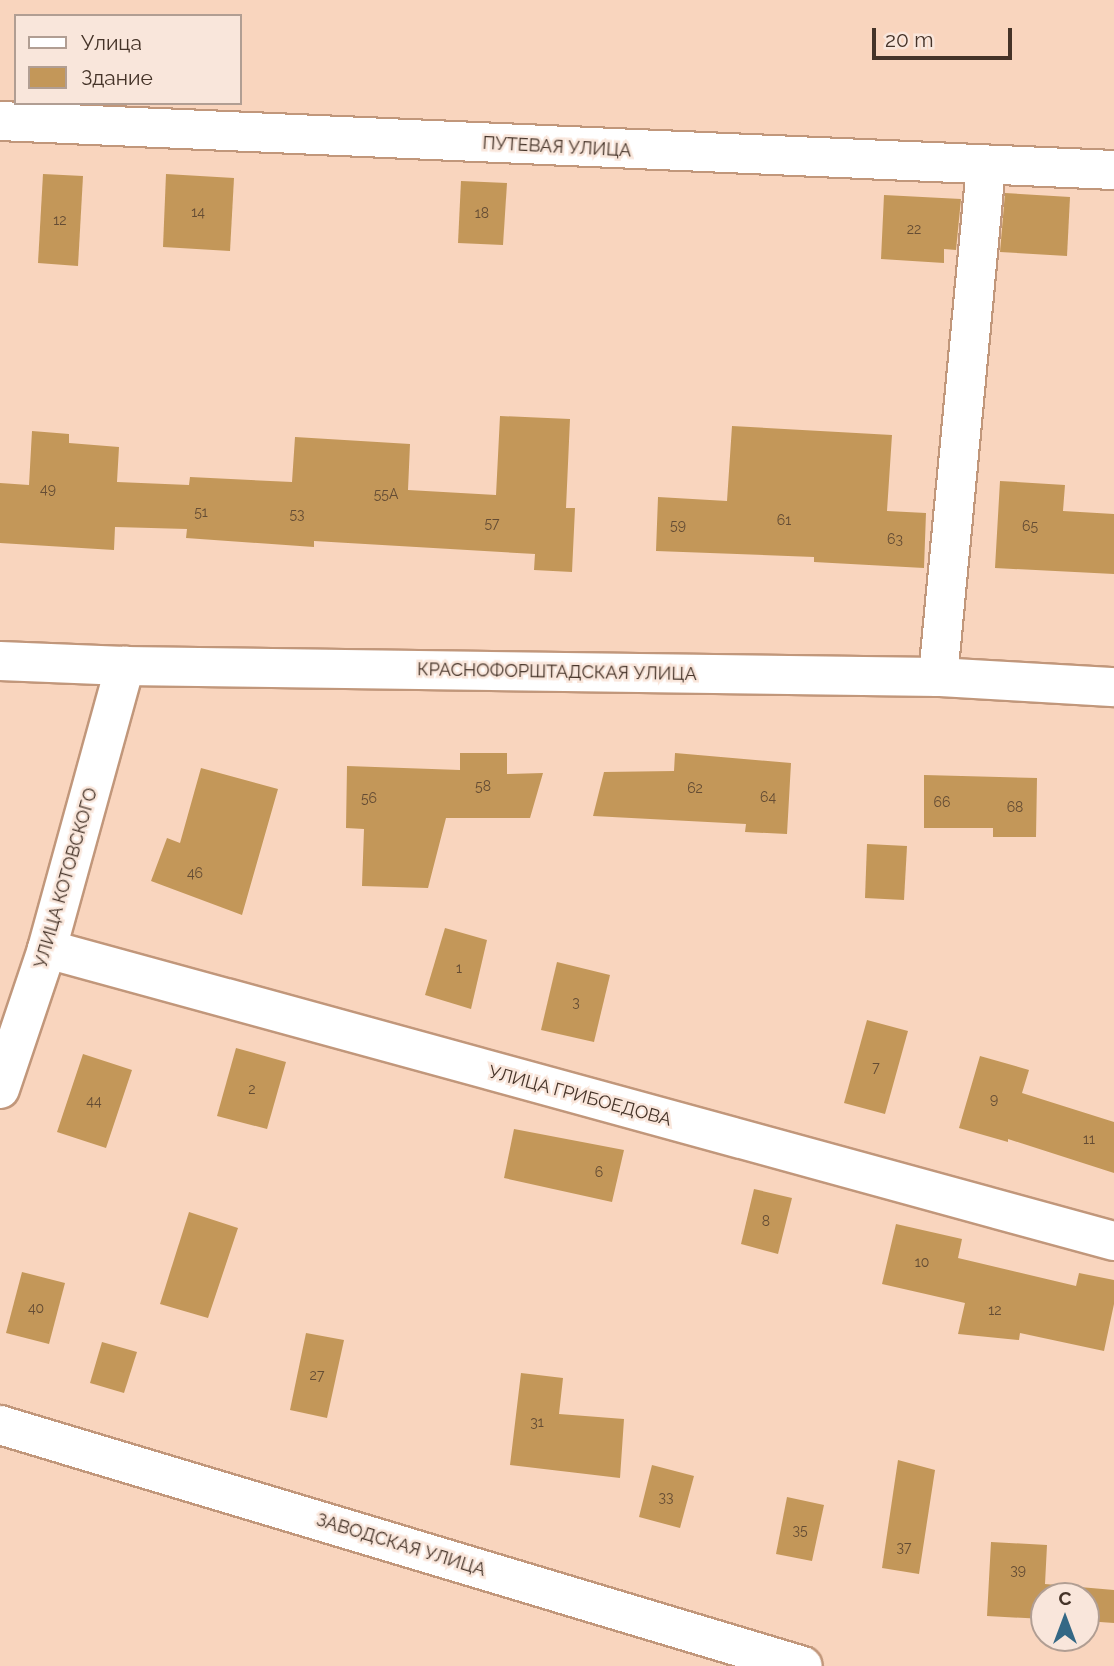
<!DOCTYPE html>
<meta charset="utf-8">
<style>
body{margin:0}
#map{position:relative;width:1114px;height:1666px;overflow:hidden;background:#f9d5be;font-family:Raleway,sans-serif}
div>[style]{position:absolute}
[style*='--x']{left:calc(var(--x)*1px);top:calc(var(--y)*1px);width:calc(var(--w)*1px);rotate:calc(var(--a)*1deg)}
.building>*{inset:0;background:#c39759}
.roads{filter:drop-shadow(2px 0 #c1977b) drop-shadow(-2px 0 #c1977b) drop-shadow(0 2px #c1977b) drop-shadow(0 -2px #c1977b)}
.street>*{height:38px;margin:-19px;padding:0 19px;transform-origin:19px;border-radius:19px;background:#fff}
span{translate:-50% -50%;white-space:nowrap;text-align:center;line-height:1.15;-webkit-text-stroke:5px #f9e6db;paint-order:stroke}
.number-label{font-size:14px;color:#644c34}
.number-label span{-webkit-text-stroke-width:0}
.street-label{font-size:18px;color:#453328}
.legend{position:absolute;left:14px;top:14px;width:228px;height:91px;box-sizing:border-box;background:#f9e6db;border:2px solid #b19e93;margin:0;padding:9px 12px;list-style:none;font-size:21px;color:#453328}
.legend li{display:flex;align-items:center;gap:14px;height:35px}
.legend b{width:35px;border:2px solid #b19e93}
.north{position:absolute;left:1030px;top:1582px;width:70px;height:70px;box-sizing:border-box;background:#f9e6db;border:2px solid #b19e93;border-radius:50%;rotate:0deg;font-size:19px;font-weight:700;line-height:28px;text-align:center;color:#453328}
.north::after{content:'';display:block;margin:auto;width:24px;height:32px;background:#346885;clip-path:polygon(50% 0,100% 100%,50% 72%,0 100%)}
.scale{position:absolute;left:872px;top:28px;width:140px;height:32px;box-sizing:border-box;border:4px solid #453328;border-top:0;padding-left:9px;font-size:21px;line-height:24px;white-space:nowrap;color:#453328;-webkit-text-stroke:5px #f9e6db;paint-order:stroke}
</style>
<div id="map">
<div class="building">
<i style="clip-path:polygon(43px 174px,83px 176px,78px 266px,38px 263px)"></i>
<i style="clip-path:polygon(166px 174px,234px 178px,230px 251px,163px 247px)"></i>
<i style="clip-path:polygon(461px 181px,507px 183px,503px 245px,458px 243px)"></i>
<i style="clip-path:polygon(1005px 193px,1070px 197px,1067px 256px,1000px 252px)"></i>
<i style="clip-path:polygon(884px 195px,961px 199px,956px 250px,944px 249px,944px 263px,881px 259px)"></i>
<i style="clip-path:polygon(500px 416px,570px 419px,566px 508px,575px 508px,572px 572px,534px 570px,535px 554px,314px 541px,314px 547px,186px 538px,187px 529px,115px 527px,114px 550px,0 543px,0 483px,29px 485px,32px 431px,69px 434px,69px 443px,119px 447px,117px 482px,189px 485px,190px 477px,292px 482px,295px 437px,410px 444px,408px 490px,496px 495px)"></i>
<i style="clip-path:polygon(732px 426px,892px 435px,887px 511px,926px 513px,924px 568px,814px 562px,814px 557px,656px 551px,658px 497px,727px 501px)"></i>
<i style="clip-path:polygon(1000px 481px,1065px 485px,1063px 511px,1114px 514px,1114px 574px,995px 568px)"></i>
<i style="clip-path:polygon(460px 753px,507px 753px,507px 774px,543px 773px,530px 818px,446px 818px,428px 888px,362px 886px,364px 829px,346px 828px,347px 766px,460px 770px)"></i>
<i style="clip-path:polygon(675px 753px,791px 763px,787px 834px,745px 832px,746px 824px,593px 816px,604px 772px,674px 771px)"></i>
<i style="clip-path:polygon(201px 768px,278px 789px,242px 915px,151px 881px,167px 838px,180px 843px)"></i>
<i style="clip-path:polygon(924px 775px,1037px 778px,1036px 837px,993px 837px,993px 828px,924px 828px)"></i>
<i style="clip-path:polygon(867px 844px,907px 846px,904px 900px,865px 898px)"></i>
<i style="clip-path:polygon(445px 928px,487px 940px,471px 1009px,425px 995px)"></i>
<i style="clip-path:polygon(557px 962px,610px 975px,594px 1042px,541px 1030px)"></i>
<i style="clip-path:polygon(867px 1020px,908px 1031px,885px 1114px,844px 1103px)"></i>
<i style="clip-path:polygon(236px 1048px,286px 1062px,267px 1129px,217px 1116px)"></i>
<i style="clip-path:polygon(83px 1054px,132px 1070px,106px 1148px,57px 1132px)"></i>
<i style="clip-path:polygon(980px 1056px,1029px 1070px,1022px 1093px,1114px 1122px,1114px 1173px,1008px 1139px,1008px 1142px,959px 1128px)"></i>
<i style="clip-path:polygon(514px 1129px,624px 1150px,612px 1202px,504px 1178px)"></i>
<i style="clip-path:polygon(754px 1189px,792px 1198px,778px 1254px,741px 1244px)"></i>
<i style="clip-path:polygon(189px 1212px,238px 1228px,208px 1318px,160px 1304px)"></i>
<i style="clip-path:polygon(896px 1224px,962px 1239px,958px 1258px,1076px 1286px,1079px 1273px,1114px 1280px,1114px 1304px,1104px 1351px,1020px 1333px,1019px 1340px,958px 1334px,965px 1303px,882px 1284px)"></i>
<i style="clip-path:polygon(22px 1272px,65px 1283px,49px 1344px,6px 1333px)"></i>
<i style="clip-path:polygon(306px 1333px,344px 1340px,327px 1418px,290px 1410px)"></i>
<i style="clip-path:polygon(102px 1342px,137px 1352px,124px 1393px,90px 1383px)"></i>
<i style="clip-path:polygon(521px 1373px,563px 1378px,559px 1414px,624px 1419px,620px 1478px,510px 1465px)"></i>
<i style="clip-path:polygon(898px 1460px,935px 1470px,919px 1574px,882px 1568px)"></i>
<i style="clip-path:polygon(652px 1465px,694px 1476px,680px 1528px,639px 1517px)"></i>
<i style="clip-path:polygon(787px 1497px,824px 1505px,812px 1561px,776px 1554px)"></i>
<i style="clip-path:polygon(991px 1542px,1047px 1545px,1045px 1584px,1114px 1590px,1114px 1623px,1086px 1621px,1086px 1596px,1044px 1596px,1044px 1619px,987px 1616px)"></i>
</div>
<div class="roads">
<div class="street">
<i style="--x:0;--y:121;--w:1115;--a:2.52"></i>
<i style="--x:0;--y:661;--w:125;--a:2.3"></i>
<i style="--x:125;--y:666;--w:813;--a:0.78"></i>
<i style="--x:938;--y:677;--w:176;--a:3.3"></i>
<i style="--x:938;--y:677;--w:512;--a:-84.62"></i>
<i style="--x:47;--y:949;--w:1106;--a:15.31"></i>
<i style="--x:0;--y:1089;--w:148;--a:-71.4"></i>
<i style="--x:47;--y:949;--w:294;--a:-74.6"></i>
<i style="--x:0;--y:1425;--w:838;--a:16.71"></i>
</div>
</div>
<div class="number-label">
<span style="left:198px;top:212px">14</span>
<span style="left:482px;top:213px">18</span>
<span style="left:60px;top:220px">12</span>
<span style="left:914px;top:229px">22</span>
<span style="left:48px;top:489px">49</span>
<span style="left:386px;top:494px">55А</span>
<span style="left:201px;top:512px">51</span>
<span style="left:297px;top:514px">53</span>
<span style="left:784px;top:520px">61</span>
<span style="left:492px;top:523px">57</span>
<span style="left:678px;top:525px">59</span>
<span style="left:1030px;top:526px">65</span>
<span style="left:895px;top:539px">63</span>
<span style="left:483px;top:786px">58</span>
<span style="left:695px;top:788px">62</span>
<span style="left:768px;top:797px">64</span>
<span style="left:369px;top:798px">56</span>
<span style="left:942px;top:802px">66</span>
<span style="left:1015px;top:807px">68</span>
<span style="left:195px;top:873px">46</span>
<span style="left:459px;top:968px">1</span>
<span style="left:576px;top:1002px">3</span>
<span style="left:876px;top:1067px">7</span>
<span style="left:252px;top:1089px">2</span>
<span style="left:994px;top:1099px">9</span>
<span style="left:94px;top:1101px">44</span>
<span style="left:1089px;top:1139px">11</span>
<span style="left:599px;top:1172px">6</span>
<span style="left:766px;top:1221px">8</span>
<span style="left:922px;top:1262px">10</span>
<span style="left:36px;top:1308px">40</span>
<span style="left:995px;top:1310px">12</span>
<span style="left:317px;top:1375px">27</span>
<span style="left:537px;top:1422px">31</span>
<span style="left:666px;top:1497px">33</span>
<span style="left:800px;top:1530px">35</span>
<span style="left:904px;top:1547px">37</span>
<span style="left:1018px;top:1570px">39</span>
</div>
<div class="street-label">
<span style="left:557px;top:147px;rotate:3deg">ПУТЕВАЯ УЛИЦА</span>
<span style="left:557px;top:672px;rotate:1deg">КРАСНОФОРШТАДСКАЯ УЛИЦА</span>
<span style="left:66px;top:878px;rotate:-74deg">УЛИЦА КОТОВСКОГО</span>
<span style="left:580px;top:1096px;rotate:15deg">УЛИЦА ГРИБОЕДОВА</span>
<span style="left:401px;top:1545px;rotate:17deg">ЗАВОДСКАЯ УЛИЦА</span>
</div>
<ul class="legend">
<li><b style="height:9px;background:#fff"></b>Улица</li>
<li><b style="height:19px;background:#c39759"></b>Здание</li>
</ul>
<div class="north">С</div>
<div class="scale">20 m</div>
</div>
